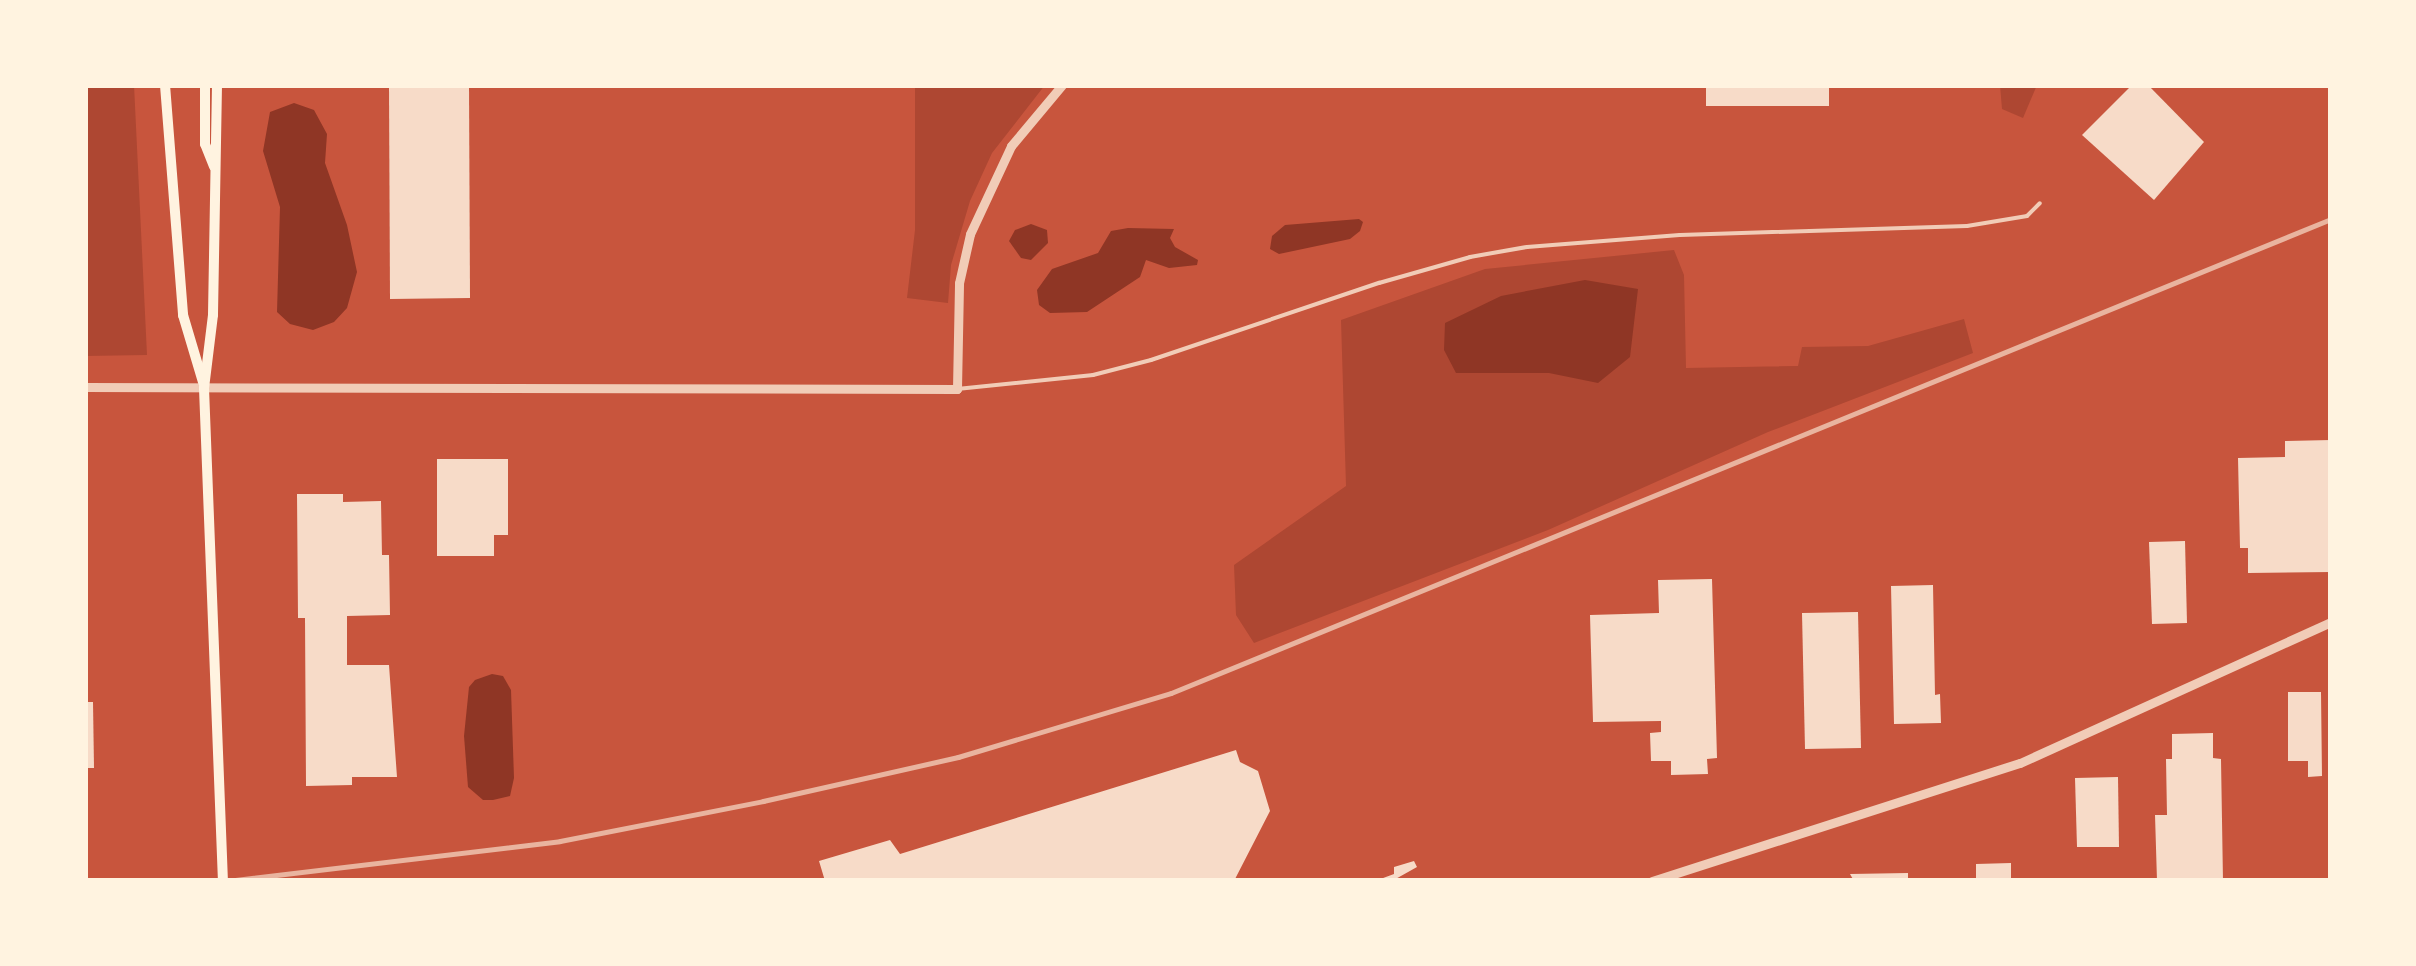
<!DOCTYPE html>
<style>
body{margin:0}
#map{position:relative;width:2416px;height:966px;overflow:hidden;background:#c8553d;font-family:"DejaVu Sans",sans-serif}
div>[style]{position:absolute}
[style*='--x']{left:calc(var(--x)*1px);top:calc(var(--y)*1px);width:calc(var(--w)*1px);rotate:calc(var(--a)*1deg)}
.green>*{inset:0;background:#ae4732}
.water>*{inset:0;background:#8f3625}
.building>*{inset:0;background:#f7dbc8}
.service>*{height:4px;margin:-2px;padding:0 2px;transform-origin:2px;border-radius:2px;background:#f1ccb7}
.tertiary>*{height:9px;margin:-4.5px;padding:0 4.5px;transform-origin:4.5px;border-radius:4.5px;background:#f1ccb7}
.secondary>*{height:10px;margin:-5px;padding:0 5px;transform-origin:5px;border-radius:5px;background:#fff3e0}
.rail>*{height:5px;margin:-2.5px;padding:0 2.5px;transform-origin:2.5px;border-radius:2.5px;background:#e9b49f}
span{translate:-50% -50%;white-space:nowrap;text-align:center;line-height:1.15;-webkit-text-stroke:9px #fff3e0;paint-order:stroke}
.frame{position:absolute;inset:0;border:88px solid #fff3e0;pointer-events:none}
</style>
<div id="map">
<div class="green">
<i style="clip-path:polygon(85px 85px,134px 85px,147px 355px,85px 356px)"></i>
<i style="clip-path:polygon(915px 85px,1045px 85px,992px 153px,970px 201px,951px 265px,948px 303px,907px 298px,915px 230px)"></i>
<i style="clip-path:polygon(2000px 85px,2037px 85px,2023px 118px,2002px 109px)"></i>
<i style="clip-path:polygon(1674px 250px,1684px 275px,1686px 368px,1798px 366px,1802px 347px,1868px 346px,1964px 319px,1973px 353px,1768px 432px,1548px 530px,1254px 643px,1236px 615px,1234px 565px,1346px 486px,1341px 320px,1485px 269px)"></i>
</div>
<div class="water">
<i style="clip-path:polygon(294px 103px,314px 110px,327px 134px,325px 163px,347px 225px,357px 272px,347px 308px,334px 322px,313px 330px,290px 324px,277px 312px,280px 207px,263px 151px,270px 112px)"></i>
<i style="clip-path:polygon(1359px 219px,1363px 222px,1360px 231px,1350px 239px,1279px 254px,1270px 249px,1272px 236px,1285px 225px)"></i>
<i style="clip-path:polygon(1031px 224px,1047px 230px,1048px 243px,1031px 260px,1021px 258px,1009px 241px,1015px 230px)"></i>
<i style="clip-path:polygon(1128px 228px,1174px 229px,1170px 238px,1175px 247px,1198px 260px,1197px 265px,1169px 268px,1146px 260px,1140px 277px,1087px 312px,1050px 313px,1039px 305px,1037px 290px,1052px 269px,1098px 253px,1111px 231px)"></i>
<i style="clip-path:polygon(1585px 280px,1638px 289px,1630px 357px,1598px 383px,1549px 373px,1456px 373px,1444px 350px,1445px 323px,1501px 296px)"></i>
<i style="clip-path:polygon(492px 674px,503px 676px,511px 690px,514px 778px,510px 796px,493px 800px,483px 800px,468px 787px,464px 736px,469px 687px,475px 680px)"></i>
</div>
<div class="building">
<i style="clip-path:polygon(389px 85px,469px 85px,470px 298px,390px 299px)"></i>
<i style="clip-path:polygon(1706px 85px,1829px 85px,1829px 106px,1706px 106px)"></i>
<i style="clip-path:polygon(2132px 85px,2148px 85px,2204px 142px,2154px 200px,2082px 135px)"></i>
<i style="clip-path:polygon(2331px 440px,2331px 572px,2248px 573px,2248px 548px,2240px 548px,2238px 458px,2285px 457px,2285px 441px)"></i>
<i style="clip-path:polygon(437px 459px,508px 459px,508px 535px,494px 535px,494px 556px,437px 556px)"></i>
<i style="clip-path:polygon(297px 494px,343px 494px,343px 502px,381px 501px,382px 555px,389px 555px,390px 615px,347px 616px,347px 665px,389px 665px,397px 777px,352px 777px,352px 785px,306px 786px,305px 618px,298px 618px)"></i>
<i style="clip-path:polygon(2185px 541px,2187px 623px,2152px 624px,2149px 542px)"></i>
<i style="clip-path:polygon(1712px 579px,1717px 758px,1707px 759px,1708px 774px,1671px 775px,1671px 761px,1651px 761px,1650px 733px,1661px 732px,1661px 721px,1593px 722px,1590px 615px,1659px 613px,1658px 580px)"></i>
<i style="clip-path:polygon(1933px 585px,1935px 695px,1940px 694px,1941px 723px,1894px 724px,1891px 586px)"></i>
<i style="clip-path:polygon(1858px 612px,1861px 748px,1805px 749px,1802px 613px)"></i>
<i style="clip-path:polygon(2288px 692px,2321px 692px,2322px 776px,2308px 777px,2308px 761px,2288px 761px)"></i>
<i style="clip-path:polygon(85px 702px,93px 702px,94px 768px,85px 768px)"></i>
<i style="clip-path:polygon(2213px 733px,2213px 758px,2221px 759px,2223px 881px,2157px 881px,2155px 815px,2167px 815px,2166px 759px,2172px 759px,2172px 734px)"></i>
<i style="clip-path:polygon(1236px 750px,1240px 762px,1258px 771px,1270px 811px,1234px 881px,825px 881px,819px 861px,890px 840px,900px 854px)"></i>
<i style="clip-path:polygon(2118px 777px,2119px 847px,2077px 847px,2075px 778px)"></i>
<i style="clip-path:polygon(1414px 861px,1417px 867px,1392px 881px,1375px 881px,1394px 874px,1394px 867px)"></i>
<i style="clip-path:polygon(2011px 863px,2011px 881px,1976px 881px,1976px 864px)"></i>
<i style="clip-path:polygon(1908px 873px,1908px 881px,1854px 881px,1850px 874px)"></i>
</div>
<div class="service">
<i style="--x:957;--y:389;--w:137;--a:-5.9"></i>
<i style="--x:1093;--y:375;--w:60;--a:-14.5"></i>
<i style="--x:1151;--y:360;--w:241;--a:-18.7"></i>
<i style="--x:1379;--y:283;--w:95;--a:-15.9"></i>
<i style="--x:1470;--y:257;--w:58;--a:-10"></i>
<i style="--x:1527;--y:247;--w:153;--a:-4.5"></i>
<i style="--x:1680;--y:235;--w:287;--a:-1.8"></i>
<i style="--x:1967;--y:226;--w:61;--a:-9.5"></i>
<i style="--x:2027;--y:216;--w:18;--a:-45"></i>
</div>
<div class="tertiary">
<i style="--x:85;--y:387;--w:872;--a:0.13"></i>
<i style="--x:957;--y:389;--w:106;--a:-88.9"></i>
<i style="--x:959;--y:283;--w:50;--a:-77.3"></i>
<i style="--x:970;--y:234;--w:97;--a:-65"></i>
<i style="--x:1011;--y:146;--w:80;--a:-50.1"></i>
<i style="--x:1652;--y:881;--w:386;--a:-17.8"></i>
<i style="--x:2020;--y:763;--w:341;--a:-24.4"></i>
</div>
<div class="secondary">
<i style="--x:165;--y:85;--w:231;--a:85.5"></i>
<i style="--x:183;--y:315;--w:70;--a:73.4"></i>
<i style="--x:205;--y:85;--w:59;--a:90"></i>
<i style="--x:205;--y:144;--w:24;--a:68"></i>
<i style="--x:217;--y:85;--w:230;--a:91"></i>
<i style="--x:213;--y:315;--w:74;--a:97"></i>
<i style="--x:204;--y:388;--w:493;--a:87.8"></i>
</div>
<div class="rail">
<i style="--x:227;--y:881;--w:335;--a:-6.8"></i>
<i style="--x:560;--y:841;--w:207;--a:-11.1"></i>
<i style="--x:763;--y:801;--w:200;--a:-12.7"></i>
<i style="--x:958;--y:757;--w:222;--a:-16.7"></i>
<i style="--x:1171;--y:693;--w:1253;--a:-22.23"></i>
</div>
<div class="frame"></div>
</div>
